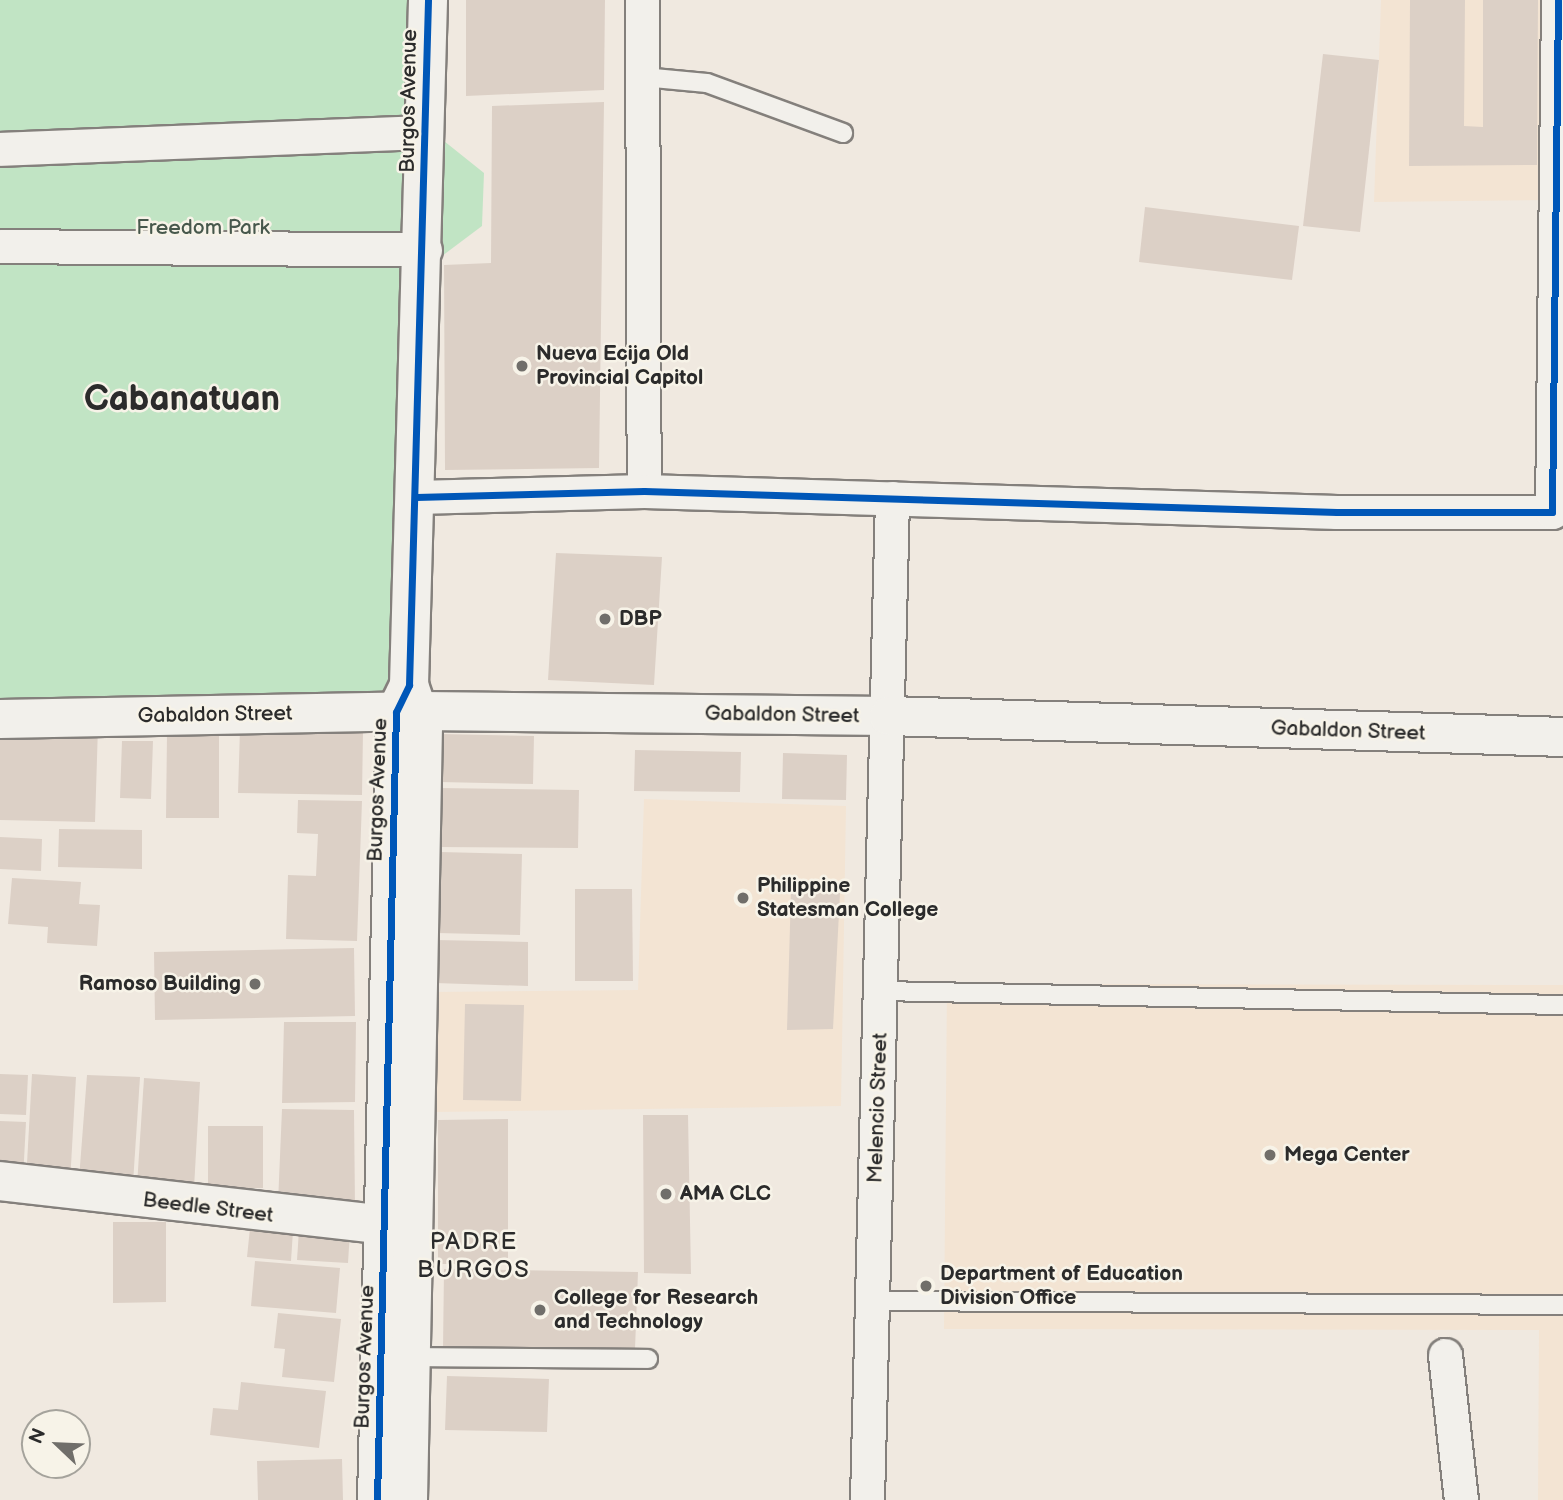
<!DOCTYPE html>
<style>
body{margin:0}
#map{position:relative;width:1563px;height:1500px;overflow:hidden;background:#f0e9e0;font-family:"Balsamiq Sans",sans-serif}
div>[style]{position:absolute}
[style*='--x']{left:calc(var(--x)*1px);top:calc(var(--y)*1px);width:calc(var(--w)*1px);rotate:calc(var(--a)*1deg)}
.built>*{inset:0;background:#f3e4d3}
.green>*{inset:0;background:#c1e4c4}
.building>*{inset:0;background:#dcd0c6}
.roads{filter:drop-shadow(2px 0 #84807c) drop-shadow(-2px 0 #84807c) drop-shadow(0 2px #84807c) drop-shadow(0 -2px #84807c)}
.service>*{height:18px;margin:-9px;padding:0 9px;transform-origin:9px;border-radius:9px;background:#f2f0eb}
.minor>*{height:33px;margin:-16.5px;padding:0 16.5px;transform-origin:16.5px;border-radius:16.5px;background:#f2f0eb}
.tertiary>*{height:38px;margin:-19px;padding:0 19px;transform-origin:19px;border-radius:19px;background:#f2f0eb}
.secondary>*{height:38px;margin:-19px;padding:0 19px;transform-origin:19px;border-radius:19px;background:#f2f0eb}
.cycleway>*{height:7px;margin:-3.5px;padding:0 3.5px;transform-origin:3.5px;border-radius:3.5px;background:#0057b8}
.dots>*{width:19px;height:19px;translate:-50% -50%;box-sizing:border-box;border:4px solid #f7f3e8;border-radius:50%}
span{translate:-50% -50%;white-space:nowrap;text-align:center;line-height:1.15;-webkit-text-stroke:5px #f7f3e8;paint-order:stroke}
.street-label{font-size:21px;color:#2b2b2b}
.park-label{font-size:21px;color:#47584c}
.poi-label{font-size:21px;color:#2b2b2b;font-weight:700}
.left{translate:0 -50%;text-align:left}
.right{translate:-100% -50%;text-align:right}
.quarter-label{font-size:24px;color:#2b2b2b;letter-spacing:2px}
.town-label{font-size:35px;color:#2b2b2b;font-weight:700}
.north{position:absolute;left:21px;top:1409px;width:70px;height:70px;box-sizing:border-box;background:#f7f3e8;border:2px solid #a5a39c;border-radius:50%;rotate:293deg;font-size:19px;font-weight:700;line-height:28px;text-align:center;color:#2b2b2b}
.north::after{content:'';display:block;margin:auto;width:24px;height:32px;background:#706e6a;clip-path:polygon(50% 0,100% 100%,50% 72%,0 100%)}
</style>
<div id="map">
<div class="built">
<i style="clip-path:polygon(1381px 0,1563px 0,1553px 200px,1374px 202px)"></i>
<i style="clip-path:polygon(644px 799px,846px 806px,841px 1106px,434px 1112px,433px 992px,638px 990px)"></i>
<i style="clip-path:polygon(947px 984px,1563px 985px,1563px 1500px,1538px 1500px,1539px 1330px,944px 1329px)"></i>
</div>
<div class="green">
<i style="clip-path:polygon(0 0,411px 0,392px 698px,0 702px)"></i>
<i style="clip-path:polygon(444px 141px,484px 173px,482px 226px,442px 256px)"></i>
</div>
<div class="building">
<i style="clip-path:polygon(466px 0,605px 0,604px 90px,466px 96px)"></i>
<i style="clip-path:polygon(1410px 0,1465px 0,1464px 126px,1483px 127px,1483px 0,1538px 0,1537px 165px,1409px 166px)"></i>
<i style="clip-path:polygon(1323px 54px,1379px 60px,1360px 232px,1303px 226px)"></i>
<i style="clip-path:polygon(604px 102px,599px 468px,445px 470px,444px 265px,491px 263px,492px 106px)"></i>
<i style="clip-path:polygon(1145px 207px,1299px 226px,1292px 280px,1139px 262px)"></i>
<i style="clip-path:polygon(556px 553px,662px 557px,654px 685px,548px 680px)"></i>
<i style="clip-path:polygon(0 724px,98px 726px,95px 822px,0 820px)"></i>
<i style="clip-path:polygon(240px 729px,363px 732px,362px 795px,238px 793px)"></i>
<i style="clip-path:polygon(219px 733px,219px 818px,166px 818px,167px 734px)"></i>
<i style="clip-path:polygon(440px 734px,534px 736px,533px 784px,439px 782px)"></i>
<i style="clip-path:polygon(122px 741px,153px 741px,151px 799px,120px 798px)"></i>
<i style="clip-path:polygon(635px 750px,741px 752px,740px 792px,634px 791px)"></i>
<i style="clip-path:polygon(783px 753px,847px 755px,846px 800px,782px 799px)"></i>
<i style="clip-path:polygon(438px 788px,579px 790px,578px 848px,437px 847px)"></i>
<i style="clip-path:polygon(298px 800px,362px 801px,357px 941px,286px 939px,288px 875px,316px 876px,318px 834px,297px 833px)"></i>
<i style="clip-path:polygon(59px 829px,142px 830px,142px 869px,58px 867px)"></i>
<i style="clip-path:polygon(0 837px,42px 839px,41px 871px,0 869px)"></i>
<i style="clip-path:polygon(440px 852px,522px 854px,520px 935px,437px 933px)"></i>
<i style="clip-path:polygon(12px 878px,81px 882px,79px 904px,100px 905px,97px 946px,47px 943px,48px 927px,8px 924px)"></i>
<i style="clip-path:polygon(575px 889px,632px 889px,633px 981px,575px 981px)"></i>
<i style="clip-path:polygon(791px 891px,840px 893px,833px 1029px,787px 1030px)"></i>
<i style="clip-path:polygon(435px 940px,528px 942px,528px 986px,435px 983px)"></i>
<i style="clip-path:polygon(354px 948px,355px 1016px,155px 1020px,154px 952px)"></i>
<i style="clip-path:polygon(465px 1004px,524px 1005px,521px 1101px,463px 1100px)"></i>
<i style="clip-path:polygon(284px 1022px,356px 1022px,355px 1102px,282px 1103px)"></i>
<i style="clip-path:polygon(0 1074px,28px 1075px,26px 1115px,0 1114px)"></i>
<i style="clip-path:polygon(32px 1074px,76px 1077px,70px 1183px,26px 1181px)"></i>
<i style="clip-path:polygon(87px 1075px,140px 1077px,133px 1183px,79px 1179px)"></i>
<i style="clip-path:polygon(144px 1078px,200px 1082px,194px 1188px,137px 1185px)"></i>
<i style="clip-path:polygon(282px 1109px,354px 1110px,355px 1207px,278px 1203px)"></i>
<i style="clip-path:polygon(643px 1115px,688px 1115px,691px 1274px,644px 1273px)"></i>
<i style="clip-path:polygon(508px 1119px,508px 1264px,438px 1264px,438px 1120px)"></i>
<i style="clip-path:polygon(0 1121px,26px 1122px,23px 1179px,0 1178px)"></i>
<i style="clip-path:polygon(208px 1126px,263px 1126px,263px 1188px,208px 1188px)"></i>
<i style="clip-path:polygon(113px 1222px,166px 1222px,166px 1302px,113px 1303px)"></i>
<i style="clip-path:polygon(250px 1228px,293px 1231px,291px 1261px,247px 1257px)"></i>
<i style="clip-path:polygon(299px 1230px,350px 1232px,348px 1263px,297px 1260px)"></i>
<i style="clip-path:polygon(255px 1261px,340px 1268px,336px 1313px,251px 1306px)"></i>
<i style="clip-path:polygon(444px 1269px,638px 1272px,635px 1349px,443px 1349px)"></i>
<i style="clip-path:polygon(278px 1313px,341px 1319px,334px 1382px,282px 1377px,285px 1349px,274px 1348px)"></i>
<i style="clip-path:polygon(447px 1376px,549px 1379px,547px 1432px,445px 1430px)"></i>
<i style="clip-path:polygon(241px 1382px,326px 1391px,319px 1448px,210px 1435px,213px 1408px,238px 1410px)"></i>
<i style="clip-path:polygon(342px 1459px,343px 1500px,258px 1500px,257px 1461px)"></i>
</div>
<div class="roads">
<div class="service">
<i style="--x:643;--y:77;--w:64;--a:5.4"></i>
<i style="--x:707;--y:83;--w:145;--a:20.2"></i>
<i style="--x:881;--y:991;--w:682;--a:1.18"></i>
<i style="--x:872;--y:1301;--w:691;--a:0.33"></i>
<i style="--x:414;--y:1357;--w:234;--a:0.5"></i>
</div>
<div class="minor">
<i style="--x:642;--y:0;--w:491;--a:89.8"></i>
<i style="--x:0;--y:149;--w:426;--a:-2.3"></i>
<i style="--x:0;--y:246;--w:425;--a:0.5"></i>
<i style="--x:416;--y:497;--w:228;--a:-1.5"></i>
<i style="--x:644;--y:491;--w:693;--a:1.74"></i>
<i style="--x:1337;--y:512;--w:215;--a:0"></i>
<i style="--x:1552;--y:512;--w:512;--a:-89.33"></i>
<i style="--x:1445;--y:1355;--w:146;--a:83.7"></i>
<i style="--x:867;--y:1500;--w:1002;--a:-88.57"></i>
</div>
<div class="tertiary">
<i style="--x:0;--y:1181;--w:415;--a:6.5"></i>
<i style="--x:377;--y:1500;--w:788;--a:-88.62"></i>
<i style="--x:396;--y:712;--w:30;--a:-64"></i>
<i style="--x:409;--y:685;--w:685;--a:-88.41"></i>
<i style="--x:408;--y:1500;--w:774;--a:-88.89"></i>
<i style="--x:423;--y:726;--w:43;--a:-108.9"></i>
</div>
<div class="secondary">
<i style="--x:0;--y:719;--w:422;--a:-1.1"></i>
<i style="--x:422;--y:711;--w:467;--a:0.6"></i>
<i style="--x:889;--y:716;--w:674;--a:1.78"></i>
</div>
</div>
<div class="cycleway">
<i style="--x:416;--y:497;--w:228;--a:-1.5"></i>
<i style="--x:644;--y:491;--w:693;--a:1.74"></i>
<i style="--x:1337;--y:512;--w:215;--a:0"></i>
<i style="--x:1552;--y:512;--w:512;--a:-89.33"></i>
<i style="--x:377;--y:1500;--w:788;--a:-88.62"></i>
<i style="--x:396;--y:712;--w:30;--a:-64"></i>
<i style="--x:409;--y:685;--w:685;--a:-88.41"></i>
</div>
<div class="dots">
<i style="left:522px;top:366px;background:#706e6a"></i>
<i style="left:605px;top:619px;background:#706e6a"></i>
<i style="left:743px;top:898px;background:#706e6a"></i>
<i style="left:255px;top:984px;background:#706e6a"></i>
<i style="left:1270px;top:1155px;background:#706e6a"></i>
<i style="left:666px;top:1194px;background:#706e6a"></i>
<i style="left:926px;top:1286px;background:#706e6a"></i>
<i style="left:540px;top:1310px;background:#706e6a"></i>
</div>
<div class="street-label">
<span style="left:409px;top:101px;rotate:-89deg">Burgos Avenue</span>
<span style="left:215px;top:715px;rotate:-1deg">Gabaldon Street</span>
<span style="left:782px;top:715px;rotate:1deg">Gabaldon Street</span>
<span style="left:1348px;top:731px;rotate:2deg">Gabaldon Street</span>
<span style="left:378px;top:790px;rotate:-88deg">Burgos Avenue</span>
<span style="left:878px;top:1108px;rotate:-88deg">Melencio Street</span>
<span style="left:208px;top:1208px;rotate:7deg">Beedle Street</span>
<span style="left:365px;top:1357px;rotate:-88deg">Burgos Avenue</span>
</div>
<div class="park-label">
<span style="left:203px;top:228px">Freedom Park</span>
</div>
<div class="poi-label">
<span class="left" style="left:536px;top:366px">Nueva Ecija Old<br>Provincial Capitol</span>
<span class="left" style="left:619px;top:619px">DBP</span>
<span class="left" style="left:757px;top:898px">Philippine<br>Statesman College</span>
<span class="right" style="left:241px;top:984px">Ramoso Building</span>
<span class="left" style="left:1284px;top:1155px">Mega Center</span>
<span class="left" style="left:680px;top:1194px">AMA CLC</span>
<span class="left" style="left:940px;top:1286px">Department of Education<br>Division Office</span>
<span class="left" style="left:554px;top:1310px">College for Research<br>and Technology</span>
</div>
<div class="quarter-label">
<span style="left:474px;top:1256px">PADRE<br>BURGOS</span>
</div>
<div class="town-label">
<span style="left:182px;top:400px">Cabanatuan</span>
</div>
<div class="north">N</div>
</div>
